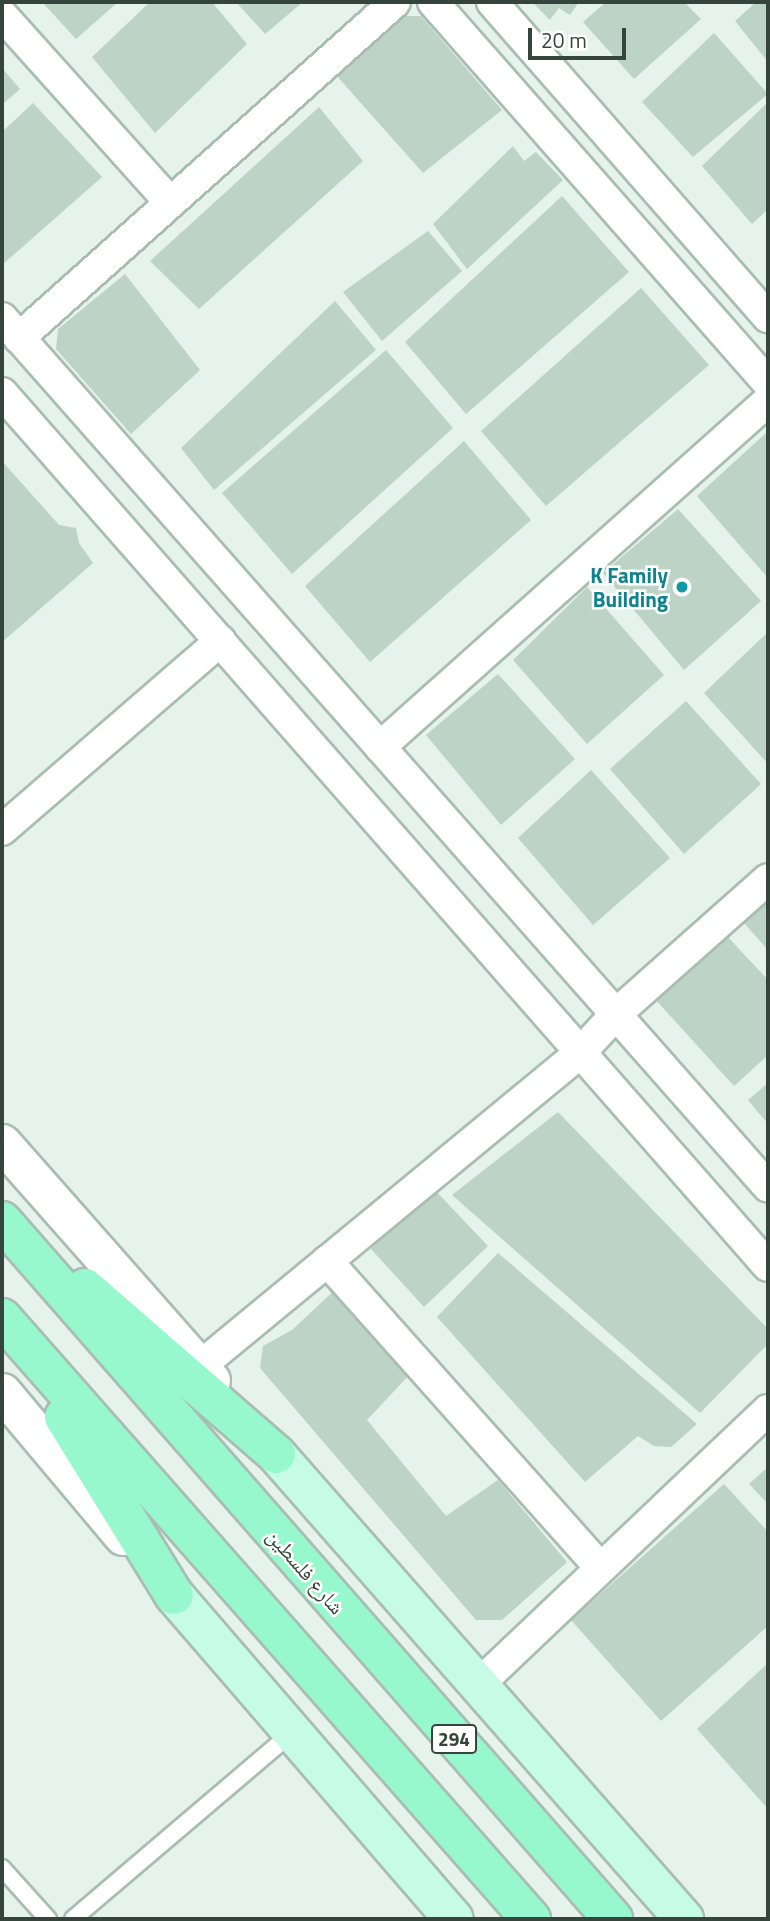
<!DOCTYPE html>
<meta charset="utf-8">
<style>
body{margin:0}
#map{position:relative;width:770px;height:1921px;overflow:hidden;background:#e6f2ec;font-family:"Titillium Web","Noto Naskh Arabic",sans-serif}
div>[style]{position:absolute}
[style*='--x']{left:calc(var(--x)*1px);top:calc(var(--y)*1px);width:calc(var(--w)*1px);rotate:calc(var(--a)*1deg)}
.building>*{inset:0;background:#bcd3c6}
.roads{filter:drop-shadow(2px 0 #a9bdb2) drop-shadow(-2px 0 #a9bdb2) drop-shadow(0 2px #a9bdb2) drop-shadow(0 -2px #a9bdb2)}
.service>*{height:16px;margin:-8px;padding:0 8px;transform-origin:8px;border-radius:8px;background:#fff}
.minor>*{height:30px;margin:-15px;padding:0 15px;transform-origin:15px;border-radius:15px;background:#fff}
.tertiary>*{height:37px;margin:-18.5px;padding:0 18.5px;transform-origin:18.5px;border-radius:18.5px;background:#fff}
.secondary>*{height:38px;margin:-19px;padding:0 19px;transform-origin:19px;border-radius:19px;background:#c6fbe6}
.primary>*{height:38px;margin:-19px;padding:0 19px;transform-origin:19px;border-radius:19px;background:#98f8cd}
.dots>*{width:19px;height:19px;translate:-50% -50%;box-sizing:border-box;border:4px solid #fff;border-radius:50%}
span{translate:-50% -50%;white-space:nowrap;text-align:center;line-height:1.15;-webkit-text-stroke:5px #fff;paint-order:stroke}
.shield-label span{padding:2px 5px;background:#fff;border:2px solid;border-radius:5px;-webkit-text-stroke-width:0}
.shield-label{font-size:19px;color:#35443c;font-weight:700}
.culture-label{font-size:21px;color:#0d838f;font-weight:700}
.right{translate:-100% -50%;text-align:right}
.street-label{font-size:21px;color:#35443c}
.frame{position:absolute;inset:0;border:4px solid #35443c;pointer-events:none}
.scale{position:absolute;left:528px;top:28px;width:98px;height:32px;box-sizing:border-box;border:4px solid #35443c;border-top:0;padding-left:9px;font-size:21px;line-height:24px;white-space:nowrap;color:#35443c;-webkit-text-stroke:5px #fff;paint-order:stroke}
</style>
<div id="map">
<div class="building">
<i style="clip-path:polygon(42px 2px,118px 2px,76px 39px)"></i>
<i style="clip-path:polygon(150px 2px,212px 2px,247px 44px,155px 133px,92px 57px)"></i>
<i style="clip-path:polygon(236px 2px,303px 2px,265px 34px)"></i>
<i style="clip-path:polygon(532px 2px,579px 2px,570px 15px,559px 8px,550px 20px)"></i>
<i style="clip-path:polygon(606px 2px,684px 2px,701px 19px,634px 79px,583px 22px)"></i>
<i style="clip-path:polygon(756px 2px,768px 2px,768px 62px,735px 21px)"></i>
<i style="clip-path:polygon(397px 16px,421px 16px,502px 110px,423px 173px,336px 75px)"></i>
<i style="clip-path:polygon(714px 33px,768px 94px,693px 157px,642px 102px)"></i>
<i style="clip-path:polygon(2px 68px,20px 89px,2px 105px)"></i>
<i style="clip-path:polygon(768px 102px,768px 209px,752px 224px,702px 166px)"></i>
<i style="clip-path:polygon(33px 103px,102px 177px,2px 265px,2px 132px)"></i>
<i style="clip-path:polygon(319px 107px,363px 161px,199px 309px,150px 261px)"></i>
<i style="clip-path:polygon(513px 146px,524px 161px,536px 152px,563px 180px,467px 269px,433px 224px)"></i>
<i style="clip-path:polygon(562px 196px,629px 272px,466px 414px,405px 342px)"></i>
<i style="clip-path:polygon(428px 231px,462px 271px,382px 341px,343px 292px)"></i>
<i style="clip-path:polygon(125px 274px,200px 370px,131px 434px,56px 349px,58px 329px)"></i>
<i style="clip-path:polygon(641px 288px,709px 365px,546px 506px,481px 431px)"></i>
<i style="clip-path:polygon(335px 301px,376px 350px,214px 490px,181px 448px)"></i>
<i style="clip-path:polygon(386px 350px,453px 428px,292px 574px,222px 493px)"></i>
<i style="clip-path:polygon(768px 431px,768px 578px,697px 496px)"></i>
<i style="clip-path:polygon(464px 441px,531px 520px,370px 662px,305px 586px)"></i>
<i style="clip-path:polygon(2px 461px,59px 525px,76px 528px,79px 543px,93px 563px,2px 642px)"></i>
<i style="clip-path:polygon(678px 509px,761px 601px,684px 670px,603px 573px)"></i>
<i style="clip-path:polygon(587px 587px,664px 675px,587px 744px,513px 660px)"></i>
<i style="clip-path:polygon(768px 632px,768px 764px,704px 693px)"></i>
<i style="clip-path:polygon(498px 674px,575px 759px,501px 825px,426px 735px)"></i>
<i style="clip-path:polygon(686px 701px,761px 784px,684px 854px,610px 769px)"></i>
<i style="clip-path:polygon(591px 770px,670px 858px,593px 925px,518px 838px)"></i>
<i style="clip-path:polygon(768px 901px,768px 950px,743px 922px)"></i>
<i style="clip-path:polygon(726px 935px,768px 980px,768px 1055px,734px 1086px,654px 998px)"></i>
<i style="clip-path:polygon(768px 1083px,768px 1124px,748px 1100px)"></i>
<i style="clip-path:polygon(558px 1112px,768px 1329px,768px 1344px,700px 1413px,452px 1195px)"></i>
<i style="clip-path:polygon(431px 1186px,488px 1246px,424px 1307px,371px 1249px)"></i>
<i style="clip-path:polygon(498px 1253px,697px 1424px,671px 1447px,654px 1446px,638px 1436px,585px 1482px,437px 1317px)"></i>
<i style="clip-path:polygon(338px 1287px,411px 1373px,367px 1420px,446px 1516px,498px 1480px,567px 1562px,502px 1620px,476px 1620px,260px 1368px,263px 1346px,292px 1330px)"></i>
<i style="clip-path:polygon(768px 1467px,768px 1504px,749px 1484px)"></i>
<i style="clip-path:polygon(724px 1484px,768px 1532px,768px 1626px,661px 1721px,571px 1620px)"></i>
<i style="clip-path:polygon(768px 1663px,768px 1809px,697px 1729px)"></i>
</div>
<div class="roads">
<div class="service">
<i style="--x:2;--y:1868;--w:69;--a:48"></i>
<i style="--x:73;--y:1919;--w:285;--a:-40.4"></i>
</div>
<div class="minor">
<i style="--x:433;--y:2;--w:507;--a:48.68"></i>
<i style="--x:492;--y:2;--w:419;--a:48.8"></i>
<i style="--x:2;--y:15;--w:251;--a:48.1"></i>
<i style="--x:2;--y:318;--w:1158;--a:48.6"></i>
<i style="--x:19;--y:338;--w:504;--a:-41.78"></i>
<i style="--x:2;--y:393;--w:1161;--a:48.74"></i>
<i style="--x:380;--y:747;--w:520;--a:-41.73"></i>
<i style="--x:2;--y:830;--w:289;--a:-40.9"></i>
<i style="--x:327;--y:1261;--w:411;--a:48.3"></i>
<i style="--x:199;--y:1367;--w:495;--a:-39.5"></i>
<i style="--x:581;--y:1052;--w:52;--a:-47.4"></i>
<i style="--x:616;--y:1014;--w:203;--a:-41.6"></i>
<i style="--x:479;--y:1684;--w:398;--a:-43.5"></i>
</div>
<div class="tertiary">
<i style="--x:2;--y:1143;--w:316;--a:48.6"></i>
<i style="--x:2;--y:1392;--w:188;--a:50"></i>
</div>
<div class="secondary">
<i style="--x:276;--y:1454;--w:619;--a:48.74"></i>
<i style="--x:174;--y:1595;--w:428;--a:49.2"></i>
</div>
<div class="primary">
<i style="--x:2;--y:1221;--w:928;--a:48.8"></i>
<i style="--x:85;--y:1288;--w:253;--a:41"></i>
<i style="--x:2;--y:1318;--w:801;--a:48.65"></i>
<i style="--x:64;--y:1417;--w:209;--a:58.3"></i>
</div>
</div>
<div class="dots">
<i style="left:682px;top:587px;background:#0f9aa8"></i>
</div>
<div class="shield-label">
<span style="left:454px;top:1739px">294</span>
</div>
<div class="culture-label">
<span class="right" style="left:668px;top:587px">K Family<br>Building</span>
</div>
<div class="street-label">
<span style="left:306px;top:1571px;rotate:49deg">شارع فلسطين</span>
</div>
<div class="frame"></div>
<div class="scale">20 m</div>
</div>
